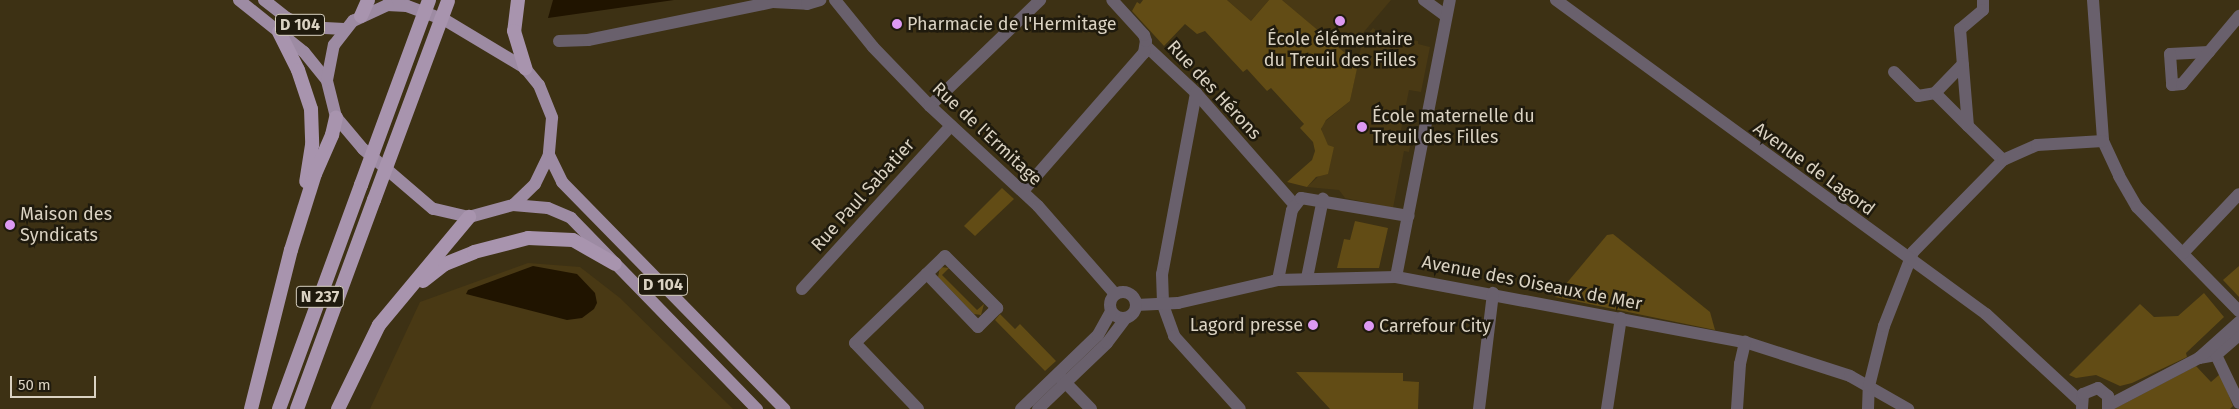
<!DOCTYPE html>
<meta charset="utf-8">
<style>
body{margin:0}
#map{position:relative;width:2239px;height:409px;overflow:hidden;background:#3d3114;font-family:"Fira Sans",sans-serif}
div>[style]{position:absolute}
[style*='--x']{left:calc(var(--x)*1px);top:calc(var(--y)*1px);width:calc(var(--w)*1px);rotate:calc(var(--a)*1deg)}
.built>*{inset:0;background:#493914}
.green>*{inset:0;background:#624c15}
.water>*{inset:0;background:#201400}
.minor>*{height:12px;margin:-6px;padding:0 6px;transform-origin:6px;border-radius:6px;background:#69606c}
.tertiary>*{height:12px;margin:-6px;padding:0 6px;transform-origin:6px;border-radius:6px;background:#69606c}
.tertiary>.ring{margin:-6px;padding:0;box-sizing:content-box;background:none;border:12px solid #69606c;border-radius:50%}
.primary>*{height:12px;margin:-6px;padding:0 6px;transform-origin:6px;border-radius:6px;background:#9d8ba3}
.trunk>*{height:14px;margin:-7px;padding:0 7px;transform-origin:7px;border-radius:7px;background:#a894ae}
.trunk-bridge>*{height:14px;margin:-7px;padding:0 7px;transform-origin:7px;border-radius:7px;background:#a894ae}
.dots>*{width:14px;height:14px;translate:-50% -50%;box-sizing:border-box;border:2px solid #1f1a0d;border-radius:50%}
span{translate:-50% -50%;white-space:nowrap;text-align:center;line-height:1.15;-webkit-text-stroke:5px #1f1a0d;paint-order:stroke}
.shield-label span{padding:1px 4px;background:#1f1a0d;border:1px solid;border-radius:4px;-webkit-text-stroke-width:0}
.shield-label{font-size:16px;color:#dad2c2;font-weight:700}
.poi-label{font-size:18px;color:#dad2c2}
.left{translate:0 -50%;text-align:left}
.right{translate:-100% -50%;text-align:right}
.street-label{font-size:18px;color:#dad2c2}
.scale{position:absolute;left:10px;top:376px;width:86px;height:22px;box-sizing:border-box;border:2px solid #dad2c2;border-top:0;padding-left:6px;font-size:15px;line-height:18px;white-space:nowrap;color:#dad2c2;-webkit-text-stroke:4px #1f1a0d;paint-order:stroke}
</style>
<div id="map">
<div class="built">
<i style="clip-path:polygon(1227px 0,1269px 0,1251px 21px)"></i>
<i style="clip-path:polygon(1282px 0,1391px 0,1345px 54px)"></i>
<i style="clip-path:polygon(1373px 28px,1381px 34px,1418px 41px,1418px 44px,1430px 47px,1421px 92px,1409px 90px,1401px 130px,1413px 132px,1409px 152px,1404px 151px,1393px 208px,1345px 198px,1339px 190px,1307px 187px,1320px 175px,1334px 147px,1328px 145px,1321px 133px,1322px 124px,1350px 101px,1362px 42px)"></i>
<i style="clip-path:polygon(528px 263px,580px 267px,620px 298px,733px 409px,370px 409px,420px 302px)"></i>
</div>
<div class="green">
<i style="clip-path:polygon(1143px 0,1227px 0,1251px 21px,1269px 0,1282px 0,1358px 64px,1350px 101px,1326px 120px,1321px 129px,1328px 145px,1334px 147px,1328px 174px,1316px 177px,1307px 187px,1287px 182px,1312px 160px,1315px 151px,1313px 142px,1300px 128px,1304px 124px,1271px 88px,1267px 91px,1247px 69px,1243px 72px,1205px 31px,1197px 34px,1185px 24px,1164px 46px,1132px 11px,1137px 2px,1140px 4px)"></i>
<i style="clip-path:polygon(1002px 188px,1014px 199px,975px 236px,964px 226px)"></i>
<i style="clip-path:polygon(1355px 221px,1388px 228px,1379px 268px,1337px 268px,1344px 239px,1350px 240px)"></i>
<i style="clip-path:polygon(1613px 234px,1710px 312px,1715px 330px,1555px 297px,1607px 235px)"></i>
<i style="clip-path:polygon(2239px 266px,2239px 297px,2223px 280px)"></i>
<i style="clip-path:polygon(940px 267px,949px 268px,942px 275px,977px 310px,984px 304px,981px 315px,974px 314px,938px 277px)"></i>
<i style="clip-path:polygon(2204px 293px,2224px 317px,2186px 353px,2187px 357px,2132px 383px,2120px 386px,2096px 375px,2076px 378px,2069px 375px,2140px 304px,2154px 317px,2178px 316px)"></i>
<i style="clip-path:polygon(1000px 314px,1015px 329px,1020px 324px,1056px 361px,1045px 371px,995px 320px)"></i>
<i style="clip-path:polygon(2196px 366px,2211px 382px,2220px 374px,2233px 406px,2230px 409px,2114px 409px)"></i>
<i style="clip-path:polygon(1296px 372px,1403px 373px,1403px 381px,1419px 382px,1418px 409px,1330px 409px)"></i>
</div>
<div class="water">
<i style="clip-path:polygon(553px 0,674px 0,548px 18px)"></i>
<i style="clip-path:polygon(533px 266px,577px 274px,595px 293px,597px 303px,594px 309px,582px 318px,567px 320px,466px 294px,468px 290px)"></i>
</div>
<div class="minor">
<i style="--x:1424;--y:0;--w:27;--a:36"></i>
<i style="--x:1983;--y:0;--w:10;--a:90"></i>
<i style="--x:1983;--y:10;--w:30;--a:140"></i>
<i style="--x:1960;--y:29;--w:97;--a:85.3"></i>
<i style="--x:1968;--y:126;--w:49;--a:44.2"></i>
<i style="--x:2093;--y:0;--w:141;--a:85.9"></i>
<i style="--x:2103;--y:141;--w:38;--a:65"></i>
<i style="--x:2119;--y:176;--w:36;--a:60"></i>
<i style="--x:2137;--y:207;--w:146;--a:45.6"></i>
<i style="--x:559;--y:41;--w:29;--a:-2"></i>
<i style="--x:588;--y:40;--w:189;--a:-11.6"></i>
<i style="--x:773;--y:2;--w:34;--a:3"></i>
<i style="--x:807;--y:4;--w:14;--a:-17"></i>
<i style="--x:1146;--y:46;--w:69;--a:43.2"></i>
<i style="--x:1196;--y:93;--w:148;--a:48.6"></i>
<i style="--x:2209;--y:52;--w:39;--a:177"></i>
<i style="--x:2170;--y:54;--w:31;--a:86"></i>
<i style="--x:2172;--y:85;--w:10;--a:-6"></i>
<i style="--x:2182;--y:84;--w:89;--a:-50"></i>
<i style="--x:1894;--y:72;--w:34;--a:45"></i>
<i style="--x:1918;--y:96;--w:17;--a:-10"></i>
<i style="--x:1935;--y:93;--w:47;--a:45"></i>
<i style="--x:1196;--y:93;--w:184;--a:100.6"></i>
<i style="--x:1162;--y:274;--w:31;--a:88"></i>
<i style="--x:1163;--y:305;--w:33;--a:70"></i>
<i style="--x:1174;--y:336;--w:98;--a:47.9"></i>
<i style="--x:1935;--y:93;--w:40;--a:-46"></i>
<i style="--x:930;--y:106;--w:153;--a:-43.9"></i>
<i style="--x:1023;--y:191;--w:184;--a:-48.8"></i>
<i style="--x:1144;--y:53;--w:12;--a:-81"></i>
<i style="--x:1146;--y:41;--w:6;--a:-108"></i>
<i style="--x:1144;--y:35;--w:47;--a:-132.4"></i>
<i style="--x:2183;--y:253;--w:81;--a:-46.5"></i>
<i style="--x:1396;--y:277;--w:282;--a:-79"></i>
<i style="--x:1307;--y:278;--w:81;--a:-78.6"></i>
<i style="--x:1278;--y:280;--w:71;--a:-78.7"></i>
<i style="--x:1292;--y:210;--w:15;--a:-53"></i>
<i style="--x:1301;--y:198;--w:109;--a:9.5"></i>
<i style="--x:802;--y:289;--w:221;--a:-47.6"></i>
<i style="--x:1136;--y:305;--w:42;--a:-2.7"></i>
<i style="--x:1178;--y:303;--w:103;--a:-13"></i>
<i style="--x:1278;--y:280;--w:118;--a:-1.5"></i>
<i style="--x:1396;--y:277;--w:355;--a:10.6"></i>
<i style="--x:1745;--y:342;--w:110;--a:17.9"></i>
<i style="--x:1850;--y:376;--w:67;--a:29.6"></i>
<i style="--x:2216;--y:355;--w:53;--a:64.4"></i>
<i style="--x:1059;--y:376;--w:46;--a:45.9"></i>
<i style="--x:918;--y:409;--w:91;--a:-133.7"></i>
<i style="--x:855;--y:343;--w:125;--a:-44"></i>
<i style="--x:945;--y:256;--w:74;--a:45"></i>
<i style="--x:997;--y:308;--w:27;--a:135"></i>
<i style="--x:978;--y:327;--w:74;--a:-133.9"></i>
<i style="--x:1479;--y:409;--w:117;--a:-83.1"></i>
<i style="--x:1607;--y:409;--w:92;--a:-81.3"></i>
<i style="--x:1737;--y:409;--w:45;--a:-86.2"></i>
<i style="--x:1740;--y:364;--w:23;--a:-77"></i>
<i style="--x:1868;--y:409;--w:23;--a:-88"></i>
<i style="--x:1869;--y:386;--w:62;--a:-76"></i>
<i style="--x:1884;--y:326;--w:79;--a:-68.6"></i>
<i style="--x:1913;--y:252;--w:129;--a:-45.6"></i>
<i style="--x:2003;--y:160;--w:37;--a:-24"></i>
<i style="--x:2037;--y:145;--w:66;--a:-3.5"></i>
</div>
<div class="tertiary">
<i style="--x:835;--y:0;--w:60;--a:51"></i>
<i style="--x:873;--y:47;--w:82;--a:46"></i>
<i style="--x:930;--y:106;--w:147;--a:42.8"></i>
<i style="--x:1038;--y:206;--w:117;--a:48.8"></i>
<i style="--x:1556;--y:0;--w:532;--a:36.14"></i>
<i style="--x:1986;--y:314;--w:129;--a:42.8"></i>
<i class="ring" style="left:1110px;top:292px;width:14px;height:14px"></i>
<i style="--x:2199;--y:358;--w:17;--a:-10"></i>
<i style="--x:2216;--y:355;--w:30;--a:-41"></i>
<i style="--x:2109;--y:405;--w:102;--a:-27.6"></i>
<i style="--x:2199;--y:358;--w:54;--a:-42"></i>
<i style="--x:2082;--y:408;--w:14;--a:-86"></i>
<i style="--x:2083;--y:394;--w:16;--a:-22"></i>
<i style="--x:2098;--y:388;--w:13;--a:39"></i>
<i style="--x:2108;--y:396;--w:13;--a:90"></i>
<i style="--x:1021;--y:409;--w:107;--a:-43.9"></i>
<i style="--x:1098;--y:335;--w:26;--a:-61"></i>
<i style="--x:1038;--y:409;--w:95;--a:-43.7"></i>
<i style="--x:1107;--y:343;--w:31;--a:-53"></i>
</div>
<div class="primary">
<i style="--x:239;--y:0;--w:83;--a:38.7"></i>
<i style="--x:304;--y:52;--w:36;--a:51"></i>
<i style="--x:264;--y:0;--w:29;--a:38"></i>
<i style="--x:287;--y:18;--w:21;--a:25"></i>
<i style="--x:306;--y:27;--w:38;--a:3"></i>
<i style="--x:387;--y:5;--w:20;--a:3"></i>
<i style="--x:407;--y:6;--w:40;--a:20.2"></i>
<i style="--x:445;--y:20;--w:93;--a:31"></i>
<i style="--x:525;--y:68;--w:22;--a:51"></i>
<i style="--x:539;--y:85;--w:35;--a:68"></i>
<i style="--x:552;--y:118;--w:37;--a:95"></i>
<i style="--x:549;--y:155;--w:32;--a:116"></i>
<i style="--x:535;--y:184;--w:30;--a:136"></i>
<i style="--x:513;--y:205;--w:46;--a:164.7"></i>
<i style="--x:469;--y:217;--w:37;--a:-167"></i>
<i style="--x:433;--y:209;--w:92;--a:-139.4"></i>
<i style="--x:363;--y:149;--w:42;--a:-130.2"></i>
<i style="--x:336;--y:117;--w:38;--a:-104"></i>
<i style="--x:327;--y:80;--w:36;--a:-79"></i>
<i style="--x:334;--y:45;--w:31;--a:-52"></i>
<i style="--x:353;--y:21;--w:38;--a:-25"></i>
<i style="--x:549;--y:155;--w:30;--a:64"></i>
<i style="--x:562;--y:182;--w:318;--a:45.6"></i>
<i style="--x:513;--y:205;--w:35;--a:5"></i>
<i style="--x:548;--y:208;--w:25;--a:23"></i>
<i style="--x:571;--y:218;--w:267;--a:45.8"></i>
</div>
<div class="trunk">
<i style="--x:518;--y:0;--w:31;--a:97"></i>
<i style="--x:514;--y:31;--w:39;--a:73"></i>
<i style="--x:361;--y:16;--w:17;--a:-66"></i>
<i style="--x:279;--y:32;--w:42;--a:63.4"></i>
<i style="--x:298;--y:70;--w:41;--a:71.6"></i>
<i style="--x:311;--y:109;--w:36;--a:88"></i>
<i style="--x:312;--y:145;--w:37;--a:99"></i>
<i style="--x:423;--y:281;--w:28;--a:-38"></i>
<i style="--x:445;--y:264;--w:31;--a:-22"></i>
<i style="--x:474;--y:252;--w:56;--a:-14.5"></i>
<i style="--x:528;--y:238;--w:45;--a:2.5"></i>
<i style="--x:573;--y:240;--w:48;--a:29.7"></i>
<i style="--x:251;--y:409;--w:164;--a:-75.9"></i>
<i style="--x:291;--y:250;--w:80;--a:-72.5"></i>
<i style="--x:315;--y:174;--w:43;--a:-66.4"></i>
<i style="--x:332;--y:135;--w:18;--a:-77"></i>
<i style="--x:279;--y:409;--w:239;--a:-69.9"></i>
<i style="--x:297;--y:409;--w:223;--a:-69.8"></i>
<i style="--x:338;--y:409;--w:93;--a:-64"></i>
<i style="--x:379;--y:325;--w:141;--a:-50.2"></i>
</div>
<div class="trunk-bridge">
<i style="--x:361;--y:185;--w:197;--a:-69.8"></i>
<i style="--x:374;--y:200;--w:212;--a:-69.6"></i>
</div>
<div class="dots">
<i style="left:1340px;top:21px;background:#dd99f3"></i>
<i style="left:897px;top:24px;background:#dd99f3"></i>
<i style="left:1362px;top:127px;background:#dd99f3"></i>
<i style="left:10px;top:225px;background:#dd99f3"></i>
<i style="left:1313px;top:325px;background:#dd99f3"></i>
<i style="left:1369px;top:326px;background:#dd99f3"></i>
</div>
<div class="shield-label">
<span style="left:300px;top:25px">D 104</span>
<span style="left:663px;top:285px">D 104</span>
<span style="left:320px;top:297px">N 237</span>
</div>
<div class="poi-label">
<span class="left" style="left:907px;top:24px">Pharmacie de l'Hermitage</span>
<span style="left:1340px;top:50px">École élémentaire<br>du Treuil des Filles</span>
<span class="left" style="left:1372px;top:127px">École maternelle du<br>Treuil des Filles</span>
<span class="left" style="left:20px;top:225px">Maison des<br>Syndicats</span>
<span class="right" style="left:1303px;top:325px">Lagord presse</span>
<span class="left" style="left:1379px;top:326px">Carrefour City</span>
</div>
<div class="street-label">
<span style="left:1214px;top:90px;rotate:47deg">Rue des Hérons</span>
<span style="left:987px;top:134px;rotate:43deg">Rue de l'Ermitage</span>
<span style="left:1814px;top:169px;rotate:36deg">Avenue de Lagord</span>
<span style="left:863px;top:195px;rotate:-48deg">Rue Paul Sabatier</span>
<span style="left:1532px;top:283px;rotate:11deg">Avenue des Oiseaux de Mer</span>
</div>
<div class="scale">50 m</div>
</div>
